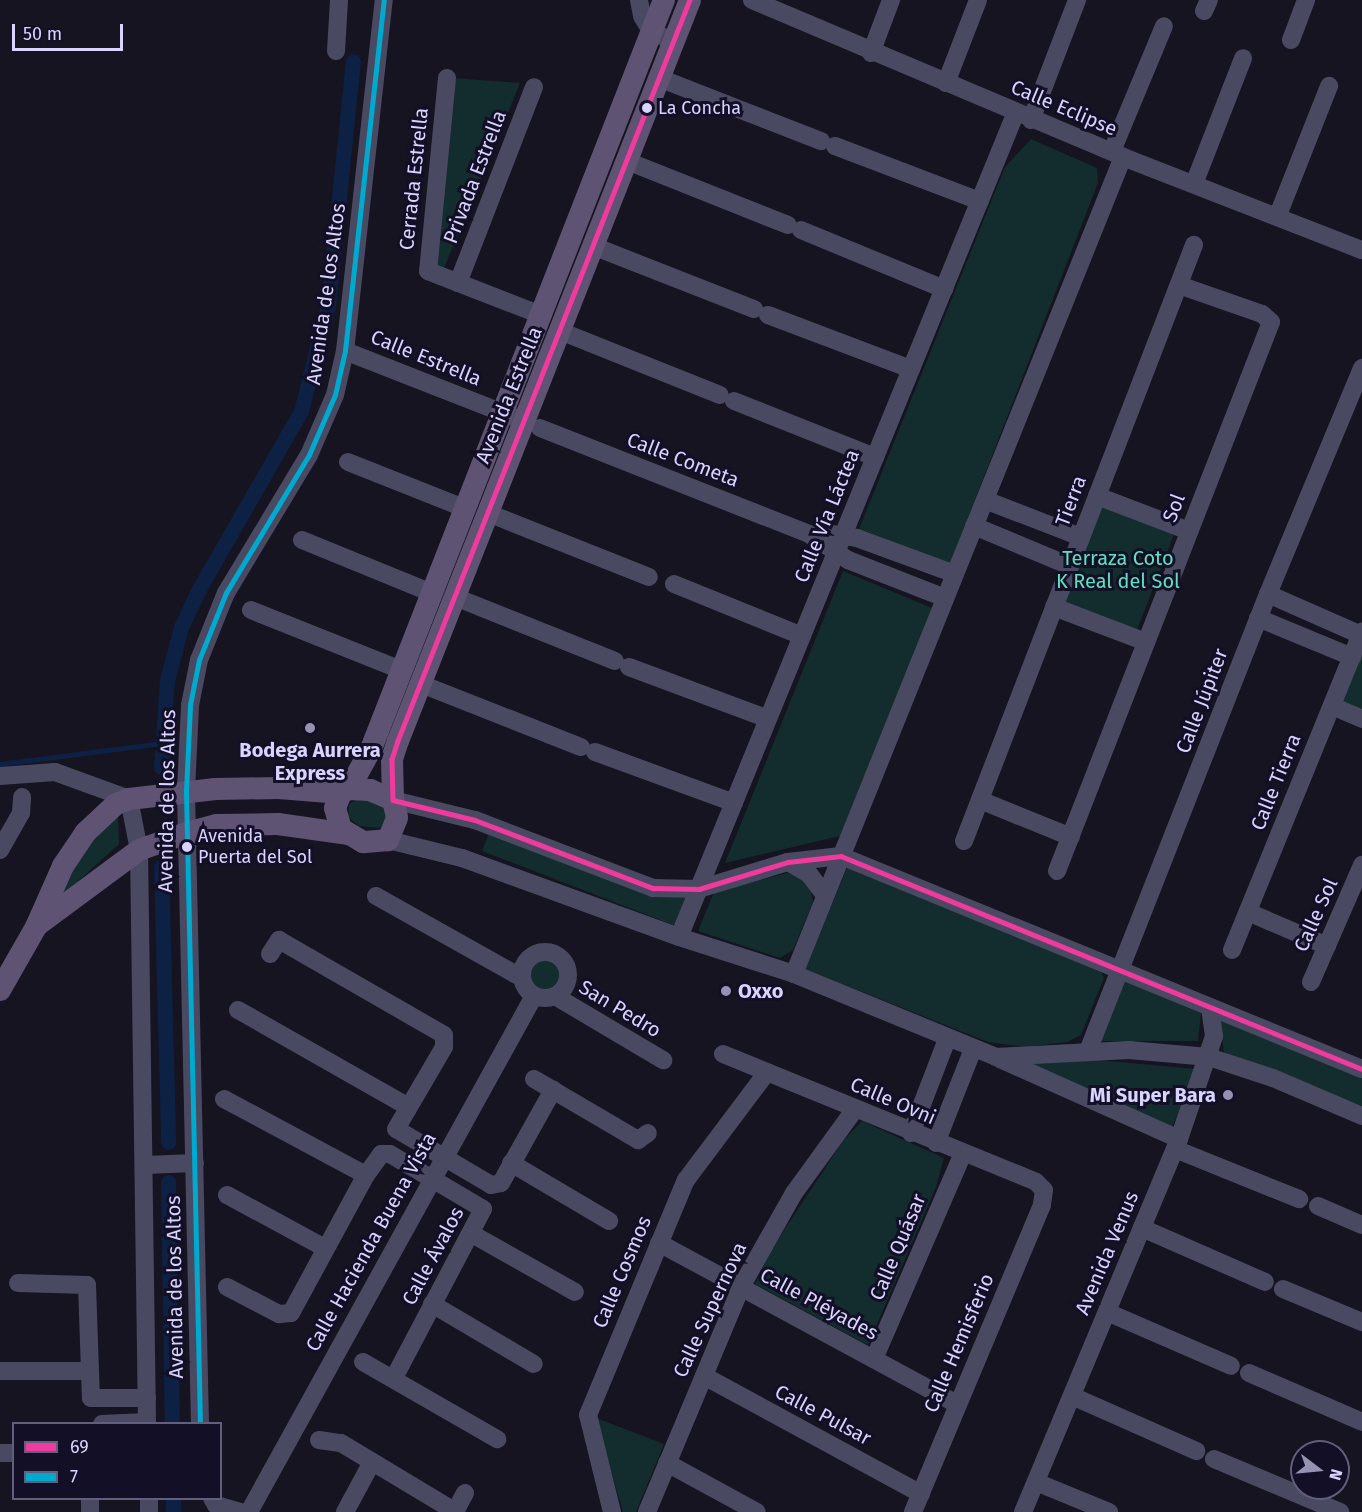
<!DOCTYPE html>
<meta charset="utf-8">
<style>
body{margin:0}
#map{position:relative;width:1362px;height:1512px;overflow:hidden;background:#161421;font-family:"Fira Sans",sans-serif}
div>[style]{position:absolute}
[style*='--x']{left:calc(var(--x)*1px);top:calc(var(--y)*1px);width:calc(var(--w)*1px);rotate:calc(var(--a)*1deg)}
.green>*{inset:0;background:#132c2d}
.round{border-radius:50%}
.stream>*{height:4.5px;margin:-2.25px;padding:0 2.25px;transform-origin:2.25px;border-radius:2.25px;background:#0d2144}
.canal>*{height:15px;margin:-7.5px;padding:0 7.5px;transform-origin:7.5px;border-radius:7.5px;background:#0d2144}
.minor>*{height:18px;margin:-9px;padding:0 9px;transform-origin:9px;border-radius:9px;background:#4a4962}
.minor>.ring{margin:-9px;padding:0;box-sizing:content-box;background:none;border:18px solid #4a4962;border-radius:50%}
.major>*{height:22px;margin:-11px;padding:0 11px;transform-origin:11px;border-radius:11px;background:#5e5373}
.bus-1>*{height:4.5px;margin:-2.25px;padding:0 2.25px;transform-origin:2.25px;border-radius:2.25px;background:#f13a9d}
.bus-2>*{height:4.5px;margin:-2.25px;padding:0 2.25px;transform-origin:2.25px;border-radius:2.25px;background:#00a9ce}
.dots>*{width:16px;height:16px;translate:-50% -50%;box-sizing:border-box;border:3px solid #130f26;border-radius:50%}
span{translate:-50% -50%;white-space:nowrap;text-align:center;line-height:1.15;-webkit-text-stroke:6px #130f26;paint-order:stroke}
.bus-label{font-size:18px;color:#d9d4ff}
.left{translate:0 -50%;text-align:left}
.street-label{font-size:20px;color:#d9d4ff}
.park-label{font-size:20px;color:#5fe0c0}
.poi-label{font-size:20px;color:#d9d4ff;font-weight:700}
.right{translate:-100% -50%;text-align:right}
.legend{position:absolute;left:12px;top:1422px;width:210px;height:78px;box-sizing:border-box;background:#130f26;border:2px solid #625e7d;margin:0;padding:8px 10px;list-style:none;font-size:18px;color:#d9d4ff}
.legend li{display:flex;align-items:center;gap:12px;height:30px}
.legend b{width:30px;border:2px solid #625e7d}
.north{position:absolute;left:1290px;top:1440px;width:60px;height:60px;box-sizing:border-box;background:#130f26;border:2px solid #625e7d;border-radius:50%;rotate:106deg;font-size:16px;font-weight:700;line-height:24px;text-align:center;color:#d9d4ff}
.north::after{content:'';display:block;margin:auto;width:21px;height:27px;background:#9591b1;clip-path:polygon(50% 0,100% 100%,50% 72%,0 100%)}
.scale{position:absolute;left:12px;top:24px;width:111px;height:27px;box-sizing:border-box;border:3px solid #d9d4ff;border-top:0;padding-left:8px;font-size:18px;line-height:21px;white-space:nowrap;color:#d9d4ff;-webkit-text-stroke:4px #130f26;paint-order:stroke}
</style>
<div id="map">
<div class="green">
<i style="clip-path:polygon(453px 78px,520px 83px,444px 268px,435px 266px)"></i>
<i style="clip-path:polygon(1031px 139px,1097px 168px,1098px 183px,950px 564px,859px 529px,1005px 167px)"></i>
<i style="clip-path:polygon(1100px 503px,1175px 532px,1135px 635px,1060px 606px)"></i>
<i style="clip-path:polygon(843px 571px,932px 608px,840px 836px,725px 863px)"></i>
<i style="clip-path:polygon(1362px 631px,1362px 719px,1332px 706px)"></i>
<i style="clip-path:polygon(361px 797px,392px 808px,381px 828px,359px 826px,348px 817px,349px 804px)"></i>
<i style="clip-path:polygon(118px 817px,119px 844px,63px 895px,62px 886px,102px 827px)"></i>
<i style="clip-path:polygon(489px 833px,689px 893px,676px 926px,482px 851px)"></i>
<i style="clip-path:polygon(847px 868px,1100px 970px,1104px 978px,1081px 1035px,1067px 1042px,1025px 1047px,988px 1042px,805px 969px)"></i>
<i style="clip-path:polygon(787px 873px,799px 876px,810px 886px,813px 902px,793px 950px,780px 958px,698px 931px,714px 892px)"></i>
<i class="round" style="left:530px;top:960px;width:30px;height:30px"></i>
<i style="clip-path:polygon(1125px 981px,1201px 1013px,1198px 1041px,1100px 1041px)"></i>
<i style="clip-path:polygon(1220px 1017px,1362px 1077px,1362px 1106px,1224px 1054px)"></i>
<i style="clip-path:polygon(1096px 1060px,1197px 1069px,1171px 1130px,1023px 1064px)"></i>
<i style="clip-path:polygon(862px 1121px,944px 1158px,936px 1187px,868px 1345px,755px 1284px,769px 1253px,843px 1141px)"></i>
<i style="clip-path:polygon(596px 1418px,664px 1444px,636px 1512px,623px 1512px)"></i>
</div>
<div class="stream">
<i style="--x:0;--y:764;--w:163;--a:-7.4"></i>
</div>
<div class="canal">
<i style="--x:161;--y:767;--w:87;--a:-86.1"></i>
<i style="--x:167;--y:680;--w:55;--a:-75.2"></i>
<i style="--x:181;--y:627;--w:42;--a:-64.7"></i>
<i style="--x:199;--y:589;--w:205;--a:-60.2"></i>
<i style="--x:301;--y:411;--w:108;--a:-75.6"></i>
<i style="--x:328;--y:306;--w:246;--a:-84.2"></i>
<i style="--x:161;--y:867;--w:275;--a:88.5"></i>
<i style="--x:168;--y:1182;--w:242;--a:89.1"></i>
<i style="--x:173;--y:1498;--w:14;--a:90"></i>
</div>
<div class="minor">
<i style="--x:639;--y:0;--w:16;--a:79"></i>
<i style="--x:642;--y:16;--w:17;--a:59"></i>
<i style="--x:651;--y:31;--w:25;--a:26"></i>
<i style="--x:752;--y:0;--w:403;--a:22.9"></i>
<i style="--x:1123;--y:157;--w:256;--a:21.3"></i>
<i style="--x:1204;--y:11;--w:12;--a:-66"></i>
<i style="--x:1291;--y:40;--w:43;--a:-69.4"></i>
<i style="--x:336;--y:51;--w:51;--a:-86.6"></i>
<i style="--x:871;--y:53;--w:57;--a:-69.3"></i>
<i style="--x:447;--y:78;--w:194;--a:95.6"></i>
<i style="--x:428;--y:271;--w:121;--a:21.3"></i>
<i style="--x:659;--y:78;--w:174;--a:21.3"></i>
<i style="--x:946;--y:83;--w:89;--a:-68.9"></i>
<i style="--x:1031;--y:120;--w:129;--a:-69"></i>
<i style="--x:835;--y:146;--w:155;--a:20.8"></i>
<i style="--x:1112;--y:151;--w:135;--a:-67.4"></i>
<i style="--x:627;--y:161;--w:173;--a:21.7"></i>
<i style="--x:1194;--y:184;--w:135;--a:-68.7"></i>
<i style="--x:1278;--y:215;--w:139;--a:-68.4"></i>
<i style="--x:801;--y:230;--w:155;--a:22.4"></i>
<i style="--x:593;--y:246;--w:173;--a:21.4"></i>
<i style="--x:458;--y:283;--w:210;--a:-68.8"></i>
<i style="--x:768;--y:315;--w:153;--a:20.7"></i>
<i style="--x:560;--y:331;--w:172;--a:21.8"></i>
<i style="--x:345;--y:351;--w:180;--a:21.4"></i>
<i style="--x:734;--y:401;--w:152;--a:21.7"></i>
<i style="--x:540;--y:428;--w:289;--a:21.5"></i>
<i style="--x:809;--y:534;--w:47;--a:33.7"></i>
<i style="--x:848;--y:560;--w:104;--a:21.4"></i>
<i style="--x:348;--y:462;--w:125;--a:21.6"></i>
<i style="--x:1097;--y:496;--w:98;--a:20.8"></i>
<i style="--x:985;--y:500;--w:103;--a:21.1"></i>
<i style="--x:488;--y:513;--w:173;--a:21.7"></i>
<i style="--x:974;--y:526;--w:104;--a:22.6"></i>
<i style="--x:832;--y:534;--w:25;--a:9"></i>
<i style="--x:857;--y:538;--w:104;--a:20.2"></i>
<i style="--x:302;--y:540;--w:140;--a:22.2"></i>
<i style="--x:674;--y:584;--w:138;--a:22.1"></i>
<i style="--x:1268;--y:594;--w:102;--a:23.8"></i>
<i style="--x:455;--y:597;--w:172;--a:21.8"></i>
<i style="--x:1054;--y:607;--w:98;--a:20.8"></i>
<i style="--x:251;--y:610;--w:162;--a:21.8"></i>
<i style="--x:1258;--y:618;--w:102;--a:22.5"></i>
<i style="--x:629;--y:667;--w:148;--a:20.5"></i>
<i style="--x:421;--y:684;--w:172;--a:21.5"></i>
<i style="--x:1332;--y:706;--w:33;--a:23"></i>
<i style="--x:595;--y:752;--w:148;--a:20.1"></i>
<i style="--x:0;--y:776;--w:55;--a:-4.2"></i>
<i style="--x:55;--y:772;--w:79;--a:20"></i>
<i style="--x:129;--y:799;--w:52;--a:78.9"></i>
<i style="--x:139;--y:850;--w:574;--a:89.2"></i>
<i style="--x:393;--y:800;--w:84;--a:13.7"></i>
<i style="--x:475;--y:820;--w:191;--a:20.9"></i>
<i style="--x:653;--y:888;--w:46;--a:1.2"></i>
<i style="--x:699;--y:889;--w:93;--a:-16.9"></i>
<i style="--x:788;--y:862;--w:53;--a:-6.5"></i>
<i style="--x:841;--y:856;--w:563;--a:22.24"></i>
<i style="--x:980;--y:800;--w:98;--a:22.1"></i>
<i style="--x:388;--y:840;--w:76;--a:13.7"></i>
<i style="--x:462;--y:858;--w:231;--a:20"></i>
<i style="--x:679;--y:937;--w:121;--a:17.8"></i>
<i style="--x:794;--y:974;--w:218;--a:22.3"></i>
<i style="--x:996;--y:1057;--w:133;--a:-3"></i>
<i style="--x:1129;--y:1050;--w:80;--a:5"></i>
<i style="--x:1209;--y:1057;--w:67;--a:18.2"></i>
<i style="--x:1273;--y:1078;--w:97;--a:23.1"></i>
<i style="--x:964;--y:841;--w:639;--a:-68.9"></i>
<i style="--x:0;--y:850;--w:43;--a:-60.4"></i>
<i style="--x:21;--y:813;--w:16;--a:-86"></i>
<i style="--x:788;--y:862;--w:24;--a:30"></i>
<i style="--x:809;--y:874;--w:26;--a:53"></i>
<i style="--x:1057;--y:871;--w:589;--a:-68.7"></i>
<i style="--x:1271;--y:322;--w:12;--a:-138"></i>
<i style="--x:1262;--y:314;--w:88;--a:-160.7"></i>
<i style="--x:376;--y:896;--w:167;--a:29.3"></i>
<i style="--x:1248;--y:912;--w:86;--a:23.3"></i>
<i style="--x:679;--y:937;--w:891;--a:-67.78"></i>
<i style="--x:1232;--y:950;--w:344;--a:-67.8"></i>
<i class="ring" style="left:522px;top:952px;width:28px;height:28px"></i>
<i style="--x:270;--y:954;--w:17;--a:-57"></i>
<i style="--x:279;--y:940;--w:190;--a:29.9"></i>
<i style="--x:444;--y:1035;--w:12;--a:90"></i>
<i style="--x:444;--y:1047;--w:95;--a:120.3"></i>
<i style="--x:396;--y:1129;--w:110;--a:30.5"></i>
<i style="--x:491;--y:1185;--w:10;--a:-11"></i>
<i style="--x:501;--y:1183;--w:107;--a:-60.8"></i>
<i style="--x:794;--y:974;--w:881;--a:-68.07"></i>
<i style="--x:1311;--y:982;--w:128;--a:-66.4"></i>
<i style="--x:555;--y:996;--w:126;--a:30.7"></i>
<i style="--x:238;--y:1010;--w:194;--a:29.6"></i>
<i style="--x:1088;--y:1051;--w:491;--a:-68.5"></i>
<i style="--x:1268;--y:594;--w:245;--a:-67.4"></i>
<i style="--x:723;--y:1054;--w:338;--a:22.2"></i>
<i style="--x:1036;--y:1182;--w:11;--a:45"></i>
<i style="--x:1044;--y:1190;--w:15;--a:98"></i>
<i style="--x:1042;--y:1205;--w:333;--a:112.8"></i>
<i style="--x:1000;--y:1059;--w:196;--a:24.1"></i>
<i style="--x:534;--y:1079;--w:121;--a:30.4"></i>
<i style="--x:638;--y:1140;--w:12;--a:-35"></i>
<i style="--x:224;--y:1099;--w:161;--a:28.2"></i>
<i style="--x:911;--y:1133;--w:101;--a:-69"></i>
<i style="--x:936;--y:1143;--w:101;--a:-68.5"></i>
<i style="--x:1175;--y:1149;--w:134;--a:22"></i>
<i style="--x:511;--y:1163;--w:114;--a:30.6"></i>
<i style="--x:145;--y:1165;--w:50;--a:-2.3"></i>
<i style="--x:227;--y:1195;--w:111;--a:28.4"></i>
<i style="--x:1318;--y:1206;--w:48;--a:23.4"></i>
<i style="--x:1142;--y:1228;--w:134;--a:23.7"></i>
<i style="--x:472;--y:1234;--w:118;--a:29.4"></i>
<i style="--x:659;--y:1243;--w:339;--a:28.4"></i>
<i style="--x:18;--y:1283;--w:69;--a:1.7"></i>
<i style="--x:87;--y:1285;--w:113;--a:88"></i>
<i style="--x:91;--y:1398;--w:56;--a:0"></i>
<i style="--x:227;--y:1287;--w:59;--a:27.4"></i>
<i style="--x:279;--y:1314;--w:12;--a:-5"></i>
<i style="--x:291;--y:1313;--w:157;--a:-61.5"></i>
<i style="--x:366;--y:1175;--w:26;--a:-54"></i>
<i style="--x:381;--y:1154;--w:9;--a:0"></i>
<i style="--x:390;--y:1154;--w:108;--a:30.6"></i>
<i style="--x:483;--y:1209;--w:191;--a:117.8"></i>
<i style="--x:1283;--y:1289;--w:86;--a:22.7"></i>
<i style="--x:432;--y:1304;--w:118;--a:30.5"></i>
<i style="--x:1107;--y:1312;--w:135;--a:23.5"></i>
<i style="--x:874;--y:1359;--w:224;--a:-66.6"></i>
<i style="--x:363;--y:1362;--w:155;--a:29.9"></i>
<i style="--x:0;--y:1371;--w:88;--a:0"></i>
<i style="--x:1249;--y:1373;--w:123;--a:23.4"></i>
<i style="--x:704;--y:1376;--w:247;--a:28.5"></i>
<i style="--x:1072;--y:1396;--w:136;--a:23.9"></i>
<i style="--x:102;--y:1424;--w:45;--a:-2.5"></i>
<i style="--x:200;--y:1424;--w:633;--a:-91.27"></i>
<i style="--x:186;--y:791;--w:86;--a:-87.3"></i>
<i style="--x:190;--y:705;--w:46;--a:-78.7"></i>
<i style="--x:199;--y:660;--w:72;--a:-68.1"></i>
<i style="--x:226;--y:593;--w:161;--a:-59"></i>
<i style="--x:309;--y:455;--w:65;--a:-66.6"></i>
<i style="--x:335;--y:395;--w:45;--a:-77.2"></i>
<i style="--x:345;--y:351;--w:353;--a:-83.7"></i>
<i style="--x:319;--y:1440;--w:22;--a:8"></i>
<i style="--x:341;--y:1443;--w:128;--a:31"></i>
<i style="--x:451;--y:1509;--w:6;--a:-9"></i>
<i style="--x:457;--y:1508;--w:17;--a:-62"></i>
<i style="--x:0;--y:1453;--w:14;--a:0"></i>
<i style="--x:1214;--y:1459;--w:137;--a:22.8"></i>
<i style="--x:667;--y:1463;--w:102;--a:28.6"></i>
<i style="--x:1036;--y:1482;--w:79;--a:22.3"></i>
<i style="--x:149;--y:1498;--w:14;--a:90"></i>
<i style="--x:212;--y:1498;--w:8;--a:60"></i>
<i style="--x:216;--y:1505;--w:25;--a:16"></i>
<i style="--x:90;--y:1512;--w:14;--a:-90"></i>
<i style="--x:249;--y:1512;--w:589;--a:-61.09"></i>
<i style="--x:345;--y:1512;--w:57;--a:-61.6"></i>
<i style="--x:612;--y:1512;--w:100;--a:-103.9"></i>
<i style="--x:588;--y:1415;--w:255;--a:-67.4"></i>
<i style="--x:686;--y:1180;--w:135;--a:-53.1"></i>
<i style="--x:647;--y:1512;--w:244;--a:-67.3"></i>
<i style="--x:741;--y:1287;--w:108;--a:-60.6"></i>
<i style="--x:794;--y:1193;--w:104;--a:-54"></i>
<i style="--x:1023;--y:1512;--w:404;--a:-67.3"></i>
<i style="--x:1179;--y:1139;--w:109;--a:-71.2"></i>
<i style="--x:1214;--y:1036;--w:29;--a:-98"></i>
</div>
<div class="major">
<i style="--x:349;--y:789;--w:46;--a:-61.2"></i>
<i style="--x:371;--y:749;--w:804;--a:-68.64"></i>
<i style="--x:349;--y:789;--w:21;--a:3"></i>
<i style="--x:370;--y:790;--w:25;--a:23"></i>
<i style="--x:393;--y:800;--w:18;--a:77"></i>
<i style="--x:397;--y:818;--w:24;--a:112"></i>
<i style="--x:388;--y:840;--w:25;--a:175"></i>
<i style="--x:363;--y:842;--w:26;--a:-149"></i>
<i style="--x:341;--y:829;--w:22;--a:-106"></i>
<i style="--x:335;--y:808;--w:16;--a:-68"></i>
<i style="--x:341;--y:793;--w:9;--a:-27"></i>
<i style="--x:393;--y:800;--w:41;--a:-91.4"></i>
<i style="--x:392;--y:759;--w:19;--a:-72"></i>
<i style="--x:398;--y:741;--w:796;--a:-68.49"></i>
<i style="--x:39;--y:924;--w:124;--a:-36.5"></i>
<i style="--x:139;--y:850;--w:51;--a:-19.5"></i>
<i style="--x:187;--y:833;--w:31;--a:-15"></i>
<i style="--x:217;--y:825;--w:61;--a:-0.9"></i>
<i style="--x:278;--y:824;--w:70;--a:8.2"></i>
<i style="--x:0;--y:990;--w:73;--a:-60.3"></i>
<i style="--x:36;--y:927;--w:67;--a:-66.1"></i>
<i style="--x:63;--y:866;--w:40;--a:-56"></i>
<i style="--x:85;--y:833;--w:42;--a:-43.1"></i>
<i style="--x:116;--y:804;--w:14;--a:-21"></i>
<i style="--x:129;--y:799;--w:87;--a:-6.6"></i>
<i style="--x:215;--y:789;--w:64;--a:-0.9"></i>
<i style="--x:279;--y:788;--w:62;--a:4.6"></i>
</div>
<div class="bus-1">
<i style="--x:690;--y:0;--w:796;--a:111.51"></i>
<i style="--x:398;--y:741;--w:19;--a:108"></i>
<i style="--x:392;--y:759;--w:41;--a:88.6"></i>
<i style="--x:393;--y:800;--w:84;--a:13.7"></i>
<i style="--x:475;--y:820;--w:191;--a:20.9"></i>
<i style="--x:653;--y:888;--w:46;--a:1.2"></i>
<i style="--x:699;--y:889;--w:93;--a:-16.9"></i>
<i style="--x:788;--y:862;--w:53;--a:-6.5"></i>
<i style="--x:841;--y:856;--w:563;--a:22.24"></i>
</div>
<div class="bus-2">
<i style="--x:200;--y:1424;--w:633;--a:-91.27"></i>
<i style="--x:186;--y:791;--w:86;--a:-87.3"></i>
<i style="--x:190;--y:705;--w:46;--a:-78.7"></i>
<i style="--x:199;--y:660;--w:72;--a:-68.1"></i>
<i style="--x:226;--y:593;--w:161;--a:-59"></i>
<i style="--x:309;--y:455;--w:65;--a:-66.6"></i>
<i style="--x:335;--y:395;--w:45;--a:-77.2"></i>
<i style="--x:345;--y:351;--w:353;--a:-83.7"></i>
</div>
<div class="dots">
<i style="left:647px;top:108px;background:#d9d4ff"></i>
<i style="left:310px;top:728px;background:#9591b1"></i>
<i style="left:187px;top:847px;background:#d9d4ff"></i>
<i style="left:726px;top:991px;background:#9591b1"></i>
<i style="left:1228px;top:1095px;background:#9591b1"></i>
</div>
<div class="bus-label">
<span class="left" style="left:658px;top:108px">La Concha</span>
<span class="left" style="left:198px;top:847px">Avenida<br>Puerta del Sol</span>
</div>
<div class="street-label">
<span style="left:1064px;top:108px;rotate:23deg">Calle Eclipse</span>
<span style="left:475px;top:177px;rotate:-69deg">Privada Estrella</span>
<span style="left:414px;top:179px;rotate:-84deg">Cerrada Estrella</span>
<span style="left:326px;top:294px;rotate:-82deg">Avenida de los Altos</span>
<span style="left:426px;top:358px;rotate:22deg">Calle Estrella</span>
<span style="left:509px;top:395px;rotate:-68deg">Avenida Estrella</span>
<span style="left:683px;top:460px;rotate:21deg">Calle Cometa</span>
<span style="left:1071px;top:501px;rotate:-69deg">Tierra</span>
<span style="left:1174px;top:508px;rotate:-69deg">Sol</span>
<span style="left:827px;top:516px;rotate:-68deg">Calle Vía Láctea</span>
<span style="left:1202px;top:701px;rotate:-69deg">Calle Júpiter</span>
<span style="left:1276px;top:782px;rotate:-68deg">Calle Tierra</span>
<span style="left:167px;top:801px;rotate:-89deg">Avenida de los Altos</span>
<span style="left:1316px;top:915px;rotate:-66deg">Calle Sol</span>
<span style="left:620px;top:1009px;rotate:31deg">San Pedro</span>
<span style="left:893px;top:1101px;rotate:23deg">Calle Ovni</span>
<span style="left:371px;top:1242px;rotate:-61deg">Calle Hacienda Buena Vista</span>
<span style="left:898px;top:1247px;rotate:-67deg">Calle Quásar</span>
<span style="left:1107px;top:1253px;rotate:-67deg">Avenida Venus</span>
<span style="left:433px;top:1256px;rotate:-62deg">Calle Ávalos</span>
<span style="left:622px;top:1272px;rotate:-67deg">Calle Cosmos</span>
<span style="left:175px;top:1287px;rotate:-91deg">Avenida de los Altos</span>
<span style="left:819px;top:1304px;rotate:28deg">Calle Pléyades</span>
<span style="left:710px;top:1310px;rotate:-65deg">Calle Supernova</span>
<span style="left:959px;top:1343px;rotate:-67deg">Calle Hemisferio</span>
<span style="left:823px;top:1415px;rotate:28deg">Calle Pulsar</span>
</div>
<div class="park-label">
<span style="left:1118px;top:570px">Terraza Coto<br>K Real del Sol</span>
</div>
<div class="poi-label">
<span style="left:310px;top:762px">Bodega Aurrera<br>Express</span>
<span class="left" style="left:738px;top:991px">Oxxo</span>
<span class="right" style="left:1216px;top:1095px">Mi Super Bara</span>
</div>
<ul class="legend">
<li><b style="height:8px;background:#f13a9d"></b>69</li>
<li><b style="height:8px;background:#00a9ce"></b>7</li>
</ul>
<div class="north">N</div>
<div class="scale">50 m</div>
</div>
